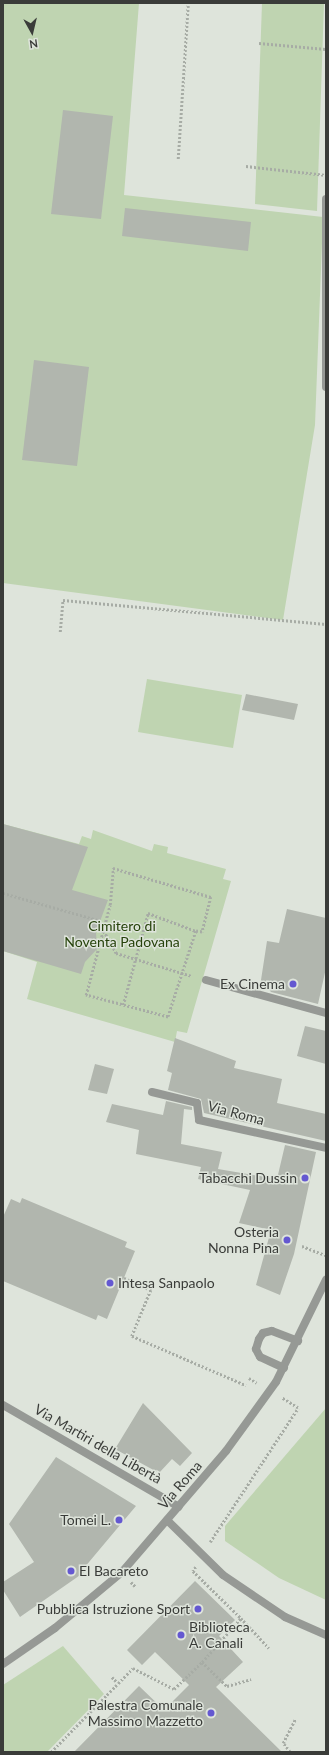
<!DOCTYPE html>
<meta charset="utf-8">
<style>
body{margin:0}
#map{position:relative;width:329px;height:1755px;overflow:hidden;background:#dee4db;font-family:Lato,sans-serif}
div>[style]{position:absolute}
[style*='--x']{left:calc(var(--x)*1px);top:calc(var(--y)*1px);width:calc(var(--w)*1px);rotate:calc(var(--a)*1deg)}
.green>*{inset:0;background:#bfd4b1}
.building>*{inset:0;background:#b1b6ae}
.path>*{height:2.5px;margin-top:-1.25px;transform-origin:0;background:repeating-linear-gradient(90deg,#a7aca5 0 2px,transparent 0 4px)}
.service>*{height:8px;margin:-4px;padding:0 4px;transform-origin:4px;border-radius:4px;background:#969995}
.minor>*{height:8px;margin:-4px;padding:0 4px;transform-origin:4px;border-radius:4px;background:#969995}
.tertiary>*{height:8px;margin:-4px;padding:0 4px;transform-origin:4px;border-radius:4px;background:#969995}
.dots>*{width:11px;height:11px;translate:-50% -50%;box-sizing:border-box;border:2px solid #dee4db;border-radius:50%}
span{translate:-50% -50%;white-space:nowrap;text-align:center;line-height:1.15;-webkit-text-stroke:3px #dee4db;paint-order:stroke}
.park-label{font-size:14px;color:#26420b}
.poi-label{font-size:14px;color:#3a3c39}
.right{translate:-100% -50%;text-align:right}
.left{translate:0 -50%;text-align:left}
.street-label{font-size:14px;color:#3a3c39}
.frame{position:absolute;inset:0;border:4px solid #3a3c39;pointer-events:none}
.north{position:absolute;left:12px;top:12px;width:40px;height:40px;-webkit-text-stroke:3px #dee4db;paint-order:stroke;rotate:172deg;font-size:11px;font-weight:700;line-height:16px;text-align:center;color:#3a3c39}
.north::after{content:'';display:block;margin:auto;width:14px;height:18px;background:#3a3c39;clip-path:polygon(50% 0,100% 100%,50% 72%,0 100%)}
</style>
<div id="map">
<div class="green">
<i style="clip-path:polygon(3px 3px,139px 3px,124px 195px,323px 217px,315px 425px,283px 620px,3px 583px)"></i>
<i style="clip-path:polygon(262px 3px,324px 3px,317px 211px,255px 204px)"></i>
<i style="clip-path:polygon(147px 679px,242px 695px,233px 748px,138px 732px)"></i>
<i style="clip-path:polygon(3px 824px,79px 844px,82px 836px,91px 839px,93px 830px,152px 851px,154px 844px,168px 847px,167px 853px,226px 869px,223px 879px,231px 881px,187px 1033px,177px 1031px,175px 1042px,27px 999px,37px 962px,3px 951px)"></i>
<i style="clip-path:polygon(326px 1408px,326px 1600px,279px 1578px,225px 1541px,225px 1526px)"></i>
<i style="clip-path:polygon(63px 1646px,104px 1694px,47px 1752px,3px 1752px,3px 1685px)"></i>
</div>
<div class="building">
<i style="clip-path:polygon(63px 110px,113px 116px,101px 219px,51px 214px)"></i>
<i style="clip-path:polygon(125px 208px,251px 222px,248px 251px,122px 236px)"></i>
<i style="clip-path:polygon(34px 360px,89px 367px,77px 466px,22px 460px)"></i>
<i style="clip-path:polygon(246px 694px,298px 704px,294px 720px,242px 710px)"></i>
<i style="clip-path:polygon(3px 824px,88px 847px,72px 890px,108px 900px,96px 932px,97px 949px,85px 962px,81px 974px,3px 951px)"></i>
<i style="clip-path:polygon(287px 909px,326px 918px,326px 968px,318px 1004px,271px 992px,261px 980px,267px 941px,279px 943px)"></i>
<i style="clip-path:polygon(305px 1026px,326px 1031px,326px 1064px,297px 1056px)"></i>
<i style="clip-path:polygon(175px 1038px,236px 1061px,234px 1068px,282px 1079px,277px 1103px,326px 1114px,326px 1141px,204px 1113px,201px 1099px,168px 1090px,172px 1073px,167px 1071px)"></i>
<i style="clip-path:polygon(95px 1064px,114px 1069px,107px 1094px,88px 1090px)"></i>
<i style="clip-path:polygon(166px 1101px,192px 1107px,192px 1110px,184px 1109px,181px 1144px,222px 1152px,218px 1169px,277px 1179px,285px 1145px,316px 1152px,294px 1254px,280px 1295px,256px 1285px,271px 1230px,239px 1223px,250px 1190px,198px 1179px,201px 1167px,136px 1154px,139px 1130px,106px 1122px,112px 1104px,163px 1115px)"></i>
<i style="clip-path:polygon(22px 1198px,127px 1242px,125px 1247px,135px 1251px,107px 1319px,98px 1315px,96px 1320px,3px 1281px,3px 1217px,11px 1199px,20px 1203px)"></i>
<i style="clip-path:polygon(143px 1403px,192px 1453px,180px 1466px,172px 1459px,159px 1473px,115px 1449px)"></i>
<i style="clip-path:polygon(56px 1457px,136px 1506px,84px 1568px,86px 1571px,20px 1617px,3px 1590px,3px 1582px,34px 1562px,9px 1524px)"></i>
<i style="clip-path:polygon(195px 1581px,235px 1620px,219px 1636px,243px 1662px,216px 1687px,282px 1752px,74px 1752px,139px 1686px,164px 1710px,189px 1685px,155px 1652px,142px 1665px,127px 1650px)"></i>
</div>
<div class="path">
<i style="--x:259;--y:43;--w:67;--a:5.1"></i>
<i style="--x:178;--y:159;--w:156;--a:-86.3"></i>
<i style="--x:246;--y:166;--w:81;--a:6.4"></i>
<i style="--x:60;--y:632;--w:32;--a:-85"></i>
<i style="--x:63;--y:600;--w:264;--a:5.2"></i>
<i style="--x:113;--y:868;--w:102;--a:16.5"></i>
<i style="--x:211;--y:897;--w:36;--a:104"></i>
<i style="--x:202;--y:932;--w:6;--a:-171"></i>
<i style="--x:196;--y:931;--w:90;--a:108"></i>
<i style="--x:168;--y:1017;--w:85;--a:-165"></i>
<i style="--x:86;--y:995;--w:93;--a:-75.1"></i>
<i style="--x:110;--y:905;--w:37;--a:-85"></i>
<i style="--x:3;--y:893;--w:99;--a:15.9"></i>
<i style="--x:98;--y:920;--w:38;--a:61"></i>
<i style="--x:116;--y:953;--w:79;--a:16.8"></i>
<i style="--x:123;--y:1005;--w:95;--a:-74.8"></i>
<i style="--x:148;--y:913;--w:51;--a:20.6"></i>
<i style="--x:302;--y:1246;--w:26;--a:21"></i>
<i style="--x:124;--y:1278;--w:30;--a:24"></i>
<i style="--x:151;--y:1290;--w:50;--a:112.4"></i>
<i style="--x:132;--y:1336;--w:124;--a:23.3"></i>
<i style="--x:249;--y:1378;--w:9;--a:32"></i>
<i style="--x:210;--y:1542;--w:160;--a:-56.7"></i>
<i style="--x:298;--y:1408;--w:19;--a:-148"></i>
<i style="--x:196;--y:1567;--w:5;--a:127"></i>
<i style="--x:193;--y:1571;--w:67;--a:44.4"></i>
<i style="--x:131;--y:1582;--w:7;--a:45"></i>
<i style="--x:202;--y:1662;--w:59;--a:-48.4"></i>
<i style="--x:241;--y:1618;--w:41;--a:47"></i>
<i style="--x:112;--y:1677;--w:8;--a:45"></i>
<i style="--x:51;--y:1752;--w:117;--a:-45.7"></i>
<i style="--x:133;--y:1668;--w:46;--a:27.1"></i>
<i style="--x:174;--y:1689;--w:39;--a:-44"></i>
<i style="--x:202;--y:1662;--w:35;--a:44"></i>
<i style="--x:227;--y:1686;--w:25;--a:-16"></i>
<i style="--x:290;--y:1752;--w:11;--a:-128"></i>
<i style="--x:283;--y:1743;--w:27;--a:-63"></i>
</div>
<div class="service">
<i style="--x:326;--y:387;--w:188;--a:-90"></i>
<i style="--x:206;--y:980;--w:124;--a:15.4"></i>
<i style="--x:284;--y:1368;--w:26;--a:-155"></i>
<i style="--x:260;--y:1357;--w:9;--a:-117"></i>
<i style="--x:256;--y:1349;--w:10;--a:-73"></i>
<i style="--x:259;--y:1339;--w:7;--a:-56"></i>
<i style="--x:263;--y:1333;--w:9;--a:-13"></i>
<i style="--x:272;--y:1331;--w:28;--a:21"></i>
</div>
<div class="minor">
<i style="--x:152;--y:1092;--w:46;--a:13.7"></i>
<i style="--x:197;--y:1103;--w:17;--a:83"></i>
<i style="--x:199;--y:1120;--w:130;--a:12.4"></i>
<i style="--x:3;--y:1405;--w:203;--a:30.1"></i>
<i style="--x:167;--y:1520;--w:78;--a:44.5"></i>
<i style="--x:223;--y:1575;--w:75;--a:34.1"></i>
<i style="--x:285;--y:1617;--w:45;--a:23.7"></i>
</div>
<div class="tertiary">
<i style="--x:3;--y:1664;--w:63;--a:-34.7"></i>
<i style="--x:55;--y:1628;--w:87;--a:-39.9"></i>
<i style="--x:122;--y:1572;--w:160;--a:-49.3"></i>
<i style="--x:226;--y:1451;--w:85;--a:-54.1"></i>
<i style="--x:276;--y:1382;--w:114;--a:-63.9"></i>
</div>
<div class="dots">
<i style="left:293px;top:984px;background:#6458d1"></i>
<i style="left:305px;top:1178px;background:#6458d1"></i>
<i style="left:287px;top:1240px;background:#6458d1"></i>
<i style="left:110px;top:1283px;background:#6458d1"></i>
<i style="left:119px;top:1520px;background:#6458d1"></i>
<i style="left:71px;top:1571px;background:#6458d1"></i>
<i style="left:198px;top:1609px;background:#6458d1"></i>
<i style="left:181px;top:1635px;background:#6458d1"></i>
<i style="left:211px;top:1713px;background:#6458d1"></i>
</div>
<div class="park-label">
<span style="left:122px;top:934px">Cimitero di<br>Noventa Padovana</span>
</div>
<div class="poi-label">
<span class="right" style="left:285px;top:984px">Ex Cinema</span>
<span class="right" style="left:297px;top:1178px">Tabacchi Dussin</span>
<span class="right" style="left:279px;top:1240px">Osteria<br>Nonna Pina</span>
<span class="left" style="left:118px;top:1283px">Intesa Sanpaolo</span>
<span class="right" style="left:111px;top:1520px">Tomei L.</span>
<span class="left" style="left:79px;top:1571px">El Bacareto</span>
<span class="right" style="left:190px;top:1609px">Pubblica Istruzione Sport</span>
<span class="left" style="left:189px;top:1635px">Biblioteca<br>A. Canali</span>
<span class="right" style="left:203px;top:1713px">Palestra Comunale<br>Massimo Mazzetto</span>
</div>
<div class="street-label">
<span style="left:236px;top:1113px;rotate:15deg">Via Roma</span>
<span style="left:98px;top:1444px;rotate:30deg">Via Martiri della Libertà</span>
<span style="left:180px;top:1485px;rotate:-49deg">Via Roma</span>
</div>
<div class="frame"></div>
<div class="north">N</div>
</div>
